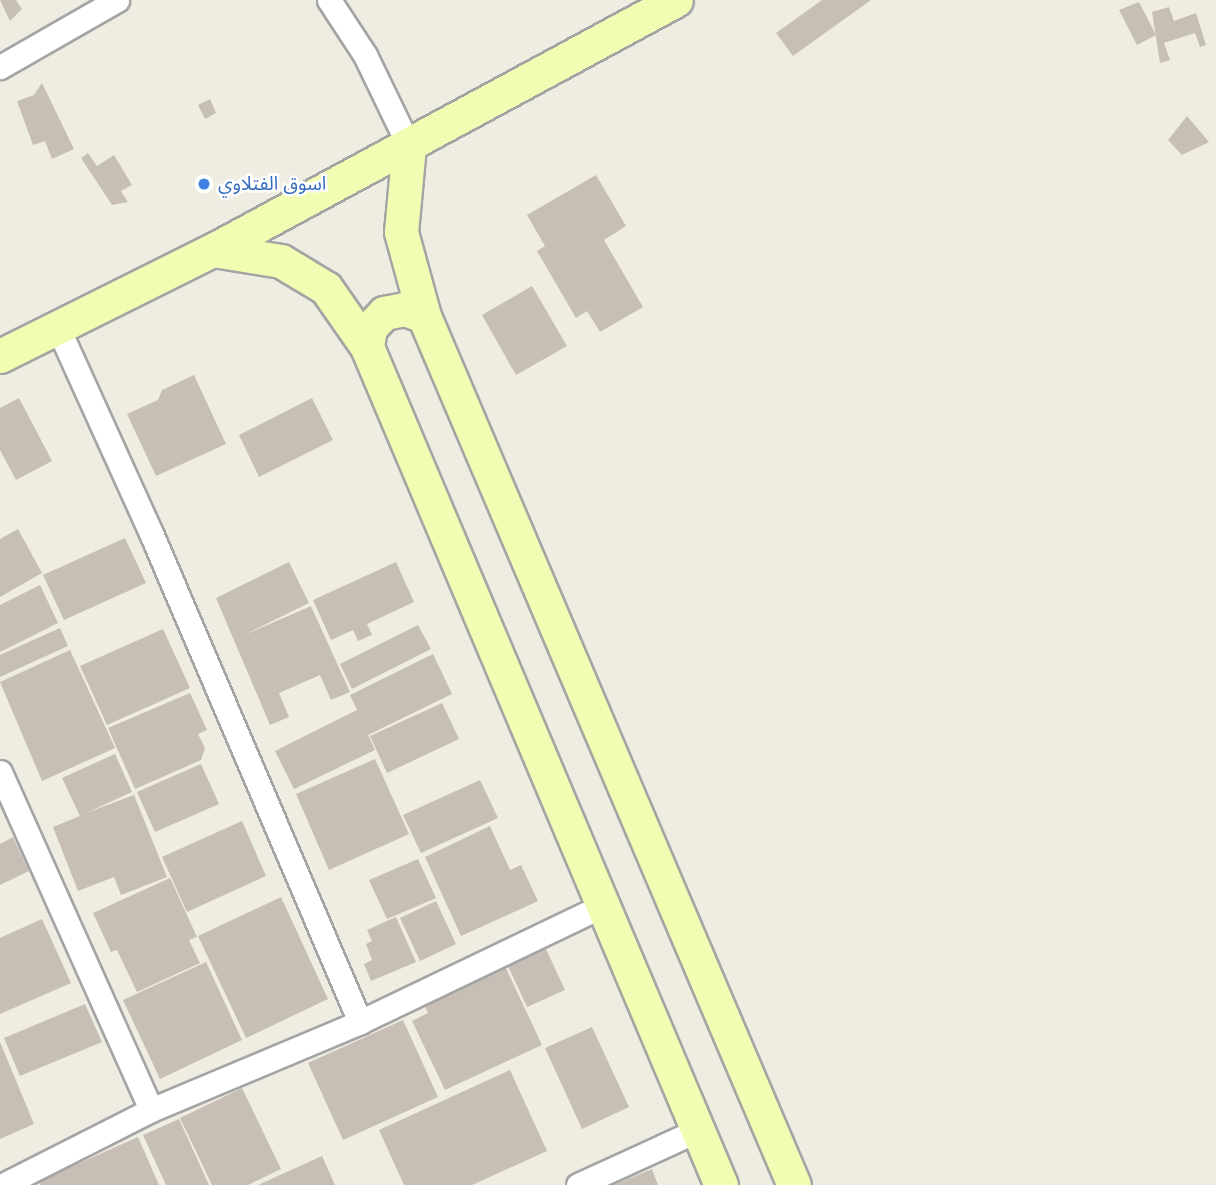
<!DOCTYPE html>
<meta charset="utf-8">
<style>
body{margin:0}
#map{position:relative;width:1216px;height:1185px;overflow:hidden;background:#efece2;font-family:"Open Sans","Noto Sans Arabic",sans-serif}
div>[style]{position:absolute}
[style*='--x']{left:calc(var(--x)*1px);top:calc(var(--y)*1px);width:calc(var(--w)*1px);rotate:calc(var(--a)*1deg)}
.building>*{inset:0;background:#c7bfb5}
.roads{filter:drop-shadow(2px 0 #a4a4a4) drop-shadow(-2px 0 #a4a4a4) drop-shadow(0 2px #a4a4a4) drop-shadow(0 -2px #a4a4a4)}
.street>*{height:23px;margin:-11.5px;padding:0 11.5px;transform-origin:11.5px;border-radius:11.5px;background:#fff}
.secondary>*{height:33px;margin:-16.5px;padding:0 16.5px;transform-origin:16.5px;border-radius:16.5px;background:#f1fdb2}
.dots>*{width:19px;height:19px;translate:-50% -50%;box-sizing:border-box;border:4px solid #fff;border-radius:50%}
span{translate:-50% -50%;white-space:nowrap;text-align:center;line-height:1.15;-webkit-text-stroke:5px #fff;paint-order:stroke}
.shop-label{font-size:19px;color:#366cbe}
.left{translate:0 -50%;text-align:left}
</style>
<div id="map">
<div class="building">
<i style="clip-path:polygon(0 0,16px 0,22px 9px,10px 21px)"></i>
<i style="clip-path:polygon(822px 0,871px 0,793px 56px,776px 33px)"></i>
<i style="clip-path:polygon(1139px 2px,1156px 35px,1137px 45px,1119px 10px)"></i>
<i style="clip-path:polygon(1169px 7px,1174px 21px,1196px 13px,1206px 45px,1200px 47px,1195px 33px,1164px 43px,1170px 60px,1160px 63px,1152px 12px)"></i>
<i style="clip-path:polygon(42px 83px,74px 149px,52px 159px,45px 141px,33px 145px,17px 101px,34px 95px)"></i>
<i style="clip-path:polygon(210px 99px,216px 113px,205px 119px,198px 105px)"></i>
<i style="clip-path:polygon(1187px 116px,1209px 142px,1182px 155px,1168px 140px)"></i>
<i style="clip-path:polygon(88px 153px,97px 166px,114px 155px,132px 185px,121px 191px,128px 202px,112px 205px,81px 158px)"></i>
<i style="clip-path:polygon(596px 175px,626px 226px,604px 240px,643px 307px,600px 332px,587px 311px,576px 318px,537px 251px,545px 246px,527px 215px)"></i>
<i style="clip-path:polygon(532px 286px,567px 346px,516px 375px,482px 315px)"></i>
<i style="clip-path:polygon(194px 375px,226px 444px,156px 476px,127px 414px,158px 400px,162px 390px)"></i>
<i style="clip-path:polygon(19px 398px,52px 461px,16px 480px,0 450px,0 408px)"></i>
<i style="clip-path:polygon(312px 398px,333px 440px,259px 477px,239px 435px)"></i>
<i style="clip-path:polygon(18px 529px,42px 573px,0 597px,0 539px)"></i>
<i style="clip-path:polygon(125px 538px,146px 583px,64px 620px,43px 575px)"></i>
<i style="clip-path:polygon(289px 562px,309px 603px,244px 635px,311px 606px,350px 692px,331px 700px,320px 675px,279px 693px,289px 717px,270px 725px,216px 598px)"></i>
<i style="clip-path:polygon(396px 562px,414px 602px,367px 624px,372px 635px,358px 641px,353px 630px,331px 640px,313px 600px)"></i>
<i style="clip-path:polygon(40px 585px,58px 623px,0 652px,0 605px)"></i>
<i style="clip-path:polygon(418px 625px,431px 649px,352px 689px,340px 664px)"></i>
<i style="clip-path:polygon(60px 628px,68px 646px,0 677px,0 655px)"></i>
<i style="clip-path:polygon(163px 629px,190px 688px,107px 725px,80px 666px)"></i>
<i style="clip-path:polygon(70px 650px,115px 748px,42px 781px,0 682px)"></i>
<i style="clip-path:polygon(433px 654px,452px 694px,368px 735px,375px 750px,294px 789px,275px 751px,357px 710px,350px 695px)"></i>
<i style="clip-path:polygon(190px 693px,207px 730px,198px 734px,205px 748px,201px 760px,135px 789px,108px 728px)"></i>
<i style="clip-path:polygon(442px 703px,459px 739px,387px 773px,370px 736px)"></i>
<i style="clip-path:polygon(115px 754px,132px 792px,86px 813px,134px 795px,167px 877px,121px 895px,114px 877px,78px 891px,53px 827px,80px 816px,62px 778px)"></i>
<i style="clip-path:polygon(375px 759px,409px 834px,329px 870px,296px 794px)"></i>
<i style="clip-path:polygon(201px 764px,219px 804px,155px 832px,137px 792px)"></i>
<i style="clip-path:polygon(480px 780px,498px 818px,421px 853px,403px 815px)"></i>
<i style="clip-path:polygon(242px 821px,266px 876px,187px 912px,162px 857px)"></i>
<i style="clip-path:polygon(490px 826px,510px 870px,521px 865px,538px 901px,461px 936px,425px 857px)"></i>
<i style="clip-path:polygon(13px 837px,29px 871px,0 885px,0 844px)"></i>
<i style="clip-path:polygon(418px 859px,436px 898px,387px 919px,369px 880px)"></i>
<i style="clip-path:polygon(170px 878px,197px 937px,189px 940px,200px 963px,137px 992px,117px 950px,111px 952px,93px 913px)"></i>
<i style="clip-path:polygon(281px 897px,328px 999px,246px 1038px,198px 936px)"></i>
<i style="clip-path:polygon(436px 901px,456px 944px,420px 961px,400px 918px)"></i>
<i style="clip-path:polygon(396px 917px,416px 962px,371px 981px,364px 964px,372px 960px,366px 944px,372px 941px,367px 930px)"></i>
<i style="clip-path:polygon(42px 919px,71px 983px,0 1014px,0 938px)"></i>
<i style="clip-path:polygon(546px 949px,565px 990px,527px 1007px,508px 966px)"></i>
<i style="clip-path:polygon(206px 962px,242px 1040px,160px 1079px,123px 1000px)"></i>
<i style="clip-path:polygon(505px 966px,542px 1045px,445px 1090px,412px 1021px,428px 1013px,424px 1004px)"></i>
<i style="clip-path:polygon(85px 1004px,102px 1042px,20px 1076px,4px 1038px)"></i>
<i style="clip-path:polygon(403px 1020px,438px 1097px,343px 1140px,308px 1063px)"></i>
<i style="clip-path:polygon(592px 1027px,629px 1107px,582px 1129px,545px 1048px)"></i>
<i style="clip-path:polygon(0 1042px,34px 1124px,0 1139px)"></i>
<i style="clip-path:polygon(510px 1070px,547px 1151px,472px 1185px,404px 1185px,379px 1130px)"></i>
<i style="clip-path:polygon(242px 1088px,281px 1169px,248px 1185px,212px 1185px,180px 1118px)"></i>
<i style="clip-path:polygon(179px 1119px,209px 1185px,166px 1185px,143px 1135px)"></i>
<i style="clip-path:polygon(138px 1137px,159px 1185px,40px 1185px,39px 1181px)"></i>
<i style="clip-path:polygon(322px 1156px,335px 1185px,258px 1185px)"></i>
<i style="clip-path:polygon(652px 1169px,658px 1185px,613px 1185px)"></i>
</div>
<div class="roads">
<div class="street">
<i style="--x:329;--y:0;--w:66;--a:56.8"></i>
<i style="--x:365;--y:55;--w:101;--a:64.2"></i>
<i style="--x:0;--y:67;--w:135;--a:-29.8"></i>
<i style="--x:58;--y:328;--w:225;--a:65.6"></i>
<i style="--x:151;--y:533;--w:532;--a:66.86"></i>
<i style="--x:0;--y:772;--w:370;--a:65.9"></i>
<i style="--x:3;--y:1185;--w:166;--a:-26.9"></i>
<i style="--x:151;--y:1110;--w:227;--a:-22.8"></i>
<i style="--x:360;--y:1022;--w:268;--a:-25.6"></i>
<i style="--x:578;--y:1185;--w:132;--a:-24.6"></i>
</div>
<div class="secondary">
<i style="--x:409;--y:146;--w:86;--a:95.3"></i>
<i style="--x:401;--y:232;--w:87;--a:74.7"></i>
<i style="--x:424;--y:316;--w:944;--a:66.94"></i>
<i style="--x:213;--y:250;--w:69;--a:9.2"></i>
<i style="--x:281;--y:261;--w:52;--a:31"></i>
<i style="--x:326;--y:288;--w:72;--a:55.2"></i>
<i style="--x:367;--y:347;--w:910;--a:67.1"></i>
<i style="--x:367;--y:347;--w:19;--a:-81"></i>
<i style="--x:370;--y:328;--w:21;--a:-47"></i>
<i style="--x:384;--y:313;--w:20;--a:-11"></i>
<i style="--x:404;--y:309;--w:21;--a:19"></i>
<i style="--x:0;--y:356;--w:238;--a:-26.5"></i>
<i style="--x:213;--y:250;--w:526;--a:-28.37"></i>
</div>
</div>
<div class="dots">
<i style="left:204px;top:184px;background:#3f7fe0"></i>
</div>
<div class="shop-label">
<span class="left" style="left:218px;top:184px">اسوق الفتلاوي</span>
</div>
</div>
